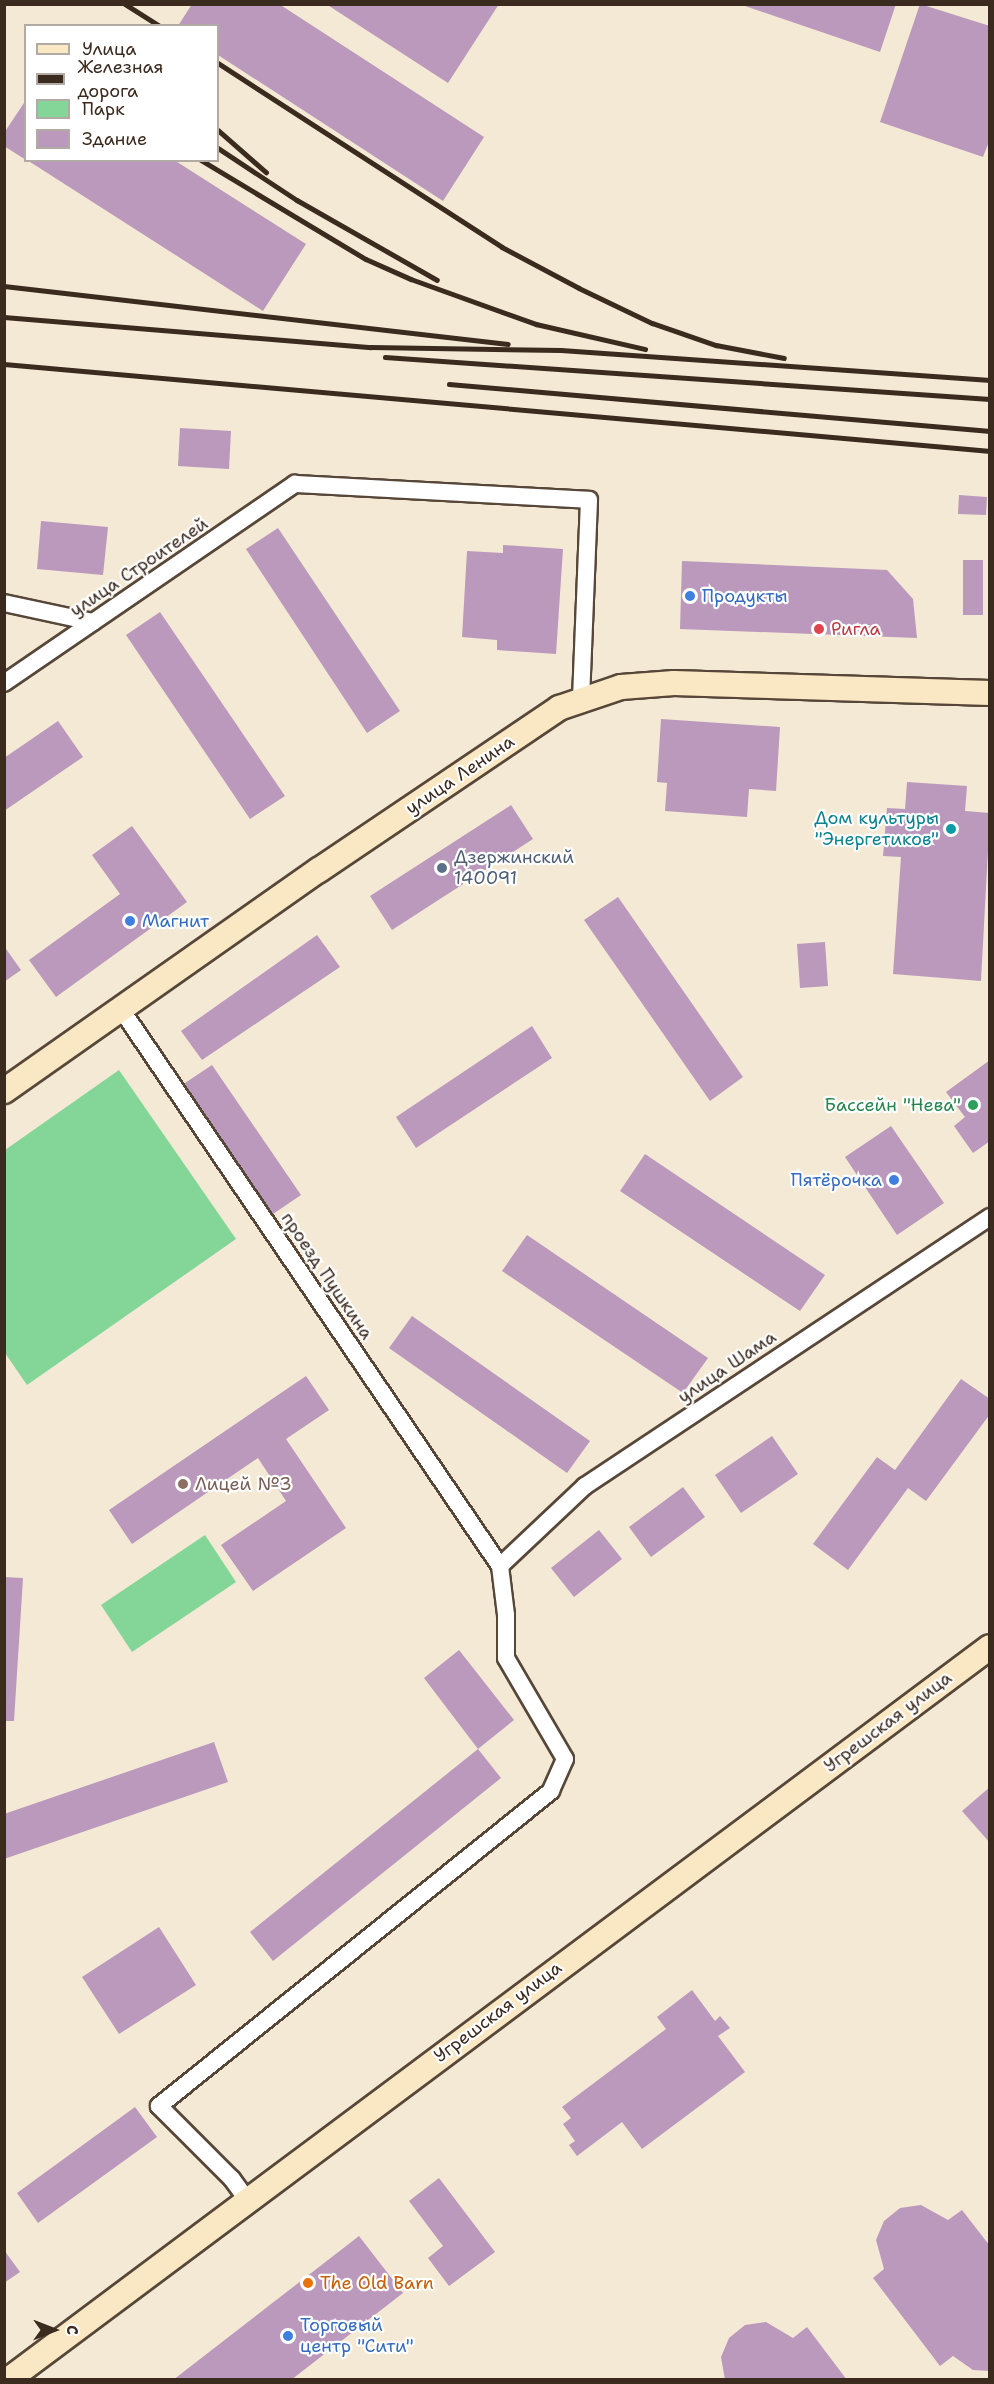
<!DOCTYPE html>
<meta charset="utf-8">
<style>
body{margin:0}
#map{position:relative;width:994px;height:2384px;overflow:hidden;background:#f4e9d4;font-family:"Shantell Sans",sans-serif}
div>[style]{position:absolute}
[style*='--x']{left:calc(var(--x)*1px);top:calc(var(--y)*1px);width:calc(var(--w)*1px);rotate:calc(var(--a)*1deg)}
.green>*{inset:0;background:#84d698}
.building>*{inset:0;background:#ba99bc}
.roads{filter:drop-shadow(2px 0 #574739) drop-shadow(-2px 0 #574739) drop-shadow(0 2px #574739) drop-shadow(0 -2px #574739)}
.street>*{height:16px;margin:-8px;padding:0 8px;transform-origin:8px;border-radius:8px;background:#fff}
.secondary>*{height:24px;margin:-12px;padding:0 12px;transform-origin:12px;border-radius:12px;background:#fae7c3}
.rail>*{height:4.5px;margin:-2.25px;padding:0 2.25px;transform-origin:2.25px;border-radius:2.25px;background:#3b2a1e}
.dots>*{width:16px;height:16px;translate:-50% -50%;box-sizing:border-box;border:3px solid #fff;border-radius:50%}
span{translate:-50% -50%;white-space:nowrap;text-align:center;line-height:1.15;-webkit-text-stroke:4.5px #fff;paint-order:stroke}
.street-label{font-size:18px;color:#3b2a1e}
.shop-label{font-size:18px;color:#366cbe}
.left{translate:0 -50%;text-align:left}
.right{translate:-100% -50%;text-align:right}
.health-label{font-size:18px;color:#be3a42}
.culture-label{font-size:18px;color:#0d838f}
.service-label{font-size:18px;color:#4e5e75}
.leisure-label{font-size:18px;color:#27864d}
.education-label{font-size:18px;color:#785e54}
.food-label{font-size:18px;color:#c56008}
.frame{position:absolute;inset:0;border:6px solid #3b2a1e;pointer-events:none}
.legend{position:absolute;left:24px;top:24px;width:195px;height:138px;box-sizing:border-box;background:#fff;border:2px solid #b1aaa5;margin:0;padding:8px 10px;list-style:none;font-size:18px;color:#3b2a1e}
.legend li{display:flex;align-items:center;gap:12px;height:30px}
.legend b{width:30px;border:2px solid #b1aaa5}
.north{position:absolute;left:24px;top:2300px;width:60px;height:60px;-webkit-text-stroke:4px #fff;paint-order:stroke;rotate:90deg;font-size:16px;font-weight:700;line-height:24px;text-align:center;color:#3b2a1e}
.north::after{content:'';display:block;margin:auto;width:21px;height:27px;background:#3b2a1e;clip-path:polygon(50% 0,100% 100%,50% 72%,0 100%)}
</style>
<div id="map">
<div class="green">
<i style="clip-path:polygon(119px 1070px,236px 1239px,27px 1385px,5px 1353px,5px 1150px)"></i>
<i style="clip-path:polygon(205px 1535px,236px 1582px,132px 1652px,101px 1605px)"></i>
</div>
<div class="building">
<i style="clip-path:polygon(192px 4px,279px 4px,484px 137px,443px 201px,218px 55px,218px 26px,178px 26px)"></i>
<i style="clip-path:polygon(326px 4px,499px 4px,448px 83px)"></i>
<i style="clip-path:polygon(739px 4px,896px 4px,880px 52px)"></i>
<i style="clip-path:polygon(920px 4px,990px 26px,990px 139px,983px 157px,880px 122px)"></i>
<i style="clip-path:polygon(26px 100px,26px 160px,4px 146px,4px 133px)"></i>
<i style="clip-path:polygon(27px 160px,174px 160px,306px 244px,263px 311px)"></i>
<i style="clip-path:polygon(180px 428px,231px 431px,229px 469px,178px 466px)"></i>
<i style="clip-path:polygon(959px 495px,987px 497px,986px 515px,958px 514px)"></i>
<i style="clip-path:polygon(41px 521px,108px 527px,103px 575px,37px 569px)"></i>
<i style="clip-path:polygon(278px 528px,400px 711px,367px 733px,246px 549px)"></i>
<i style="clip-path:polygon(503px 545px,563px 549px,556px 654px,497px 650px,497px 640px,462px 637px,467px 551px,503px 553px)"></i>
<i style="clip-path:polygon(963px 560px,983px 560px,983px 615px,963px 615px)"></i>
<i style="clip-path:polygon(682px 561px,887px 570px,913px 599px,917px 638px,680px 629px)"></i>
<i style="clip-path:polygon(160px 612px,285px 796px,250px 819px,126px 635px)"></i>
<i style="clip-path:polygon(661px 719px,780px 727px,776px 791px,749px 789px,747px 817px,665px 811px,667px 783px,657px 782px)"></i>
<i style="clip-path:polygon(58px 721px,83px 757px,4px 811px,4px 758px)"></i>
<i style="clip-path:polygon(907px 782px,967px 786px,965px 811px,990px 813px,981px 981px,893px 974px,901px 857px,883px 856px,887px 808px,905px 809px)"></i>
<i style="clip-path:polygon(511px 805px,533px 839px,392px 930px,370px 896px)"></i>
<i style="clip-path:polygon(132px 826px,187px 902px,56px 997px,29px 960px,120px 894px,92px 855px)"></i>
<i style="clip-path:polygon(618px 897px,743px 1077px,710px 1101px,584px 920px)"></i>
<i style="clip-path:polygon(317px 935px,340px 967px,202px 1060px,181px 1031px)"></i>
<i style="clip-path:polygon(825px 942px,828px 986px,800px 988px,797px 944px)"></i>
<i style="clip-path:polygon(4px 946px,21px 970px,4px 982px)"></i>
<i style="clip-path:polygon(532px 1026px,552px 1058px,416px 1148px,396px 1117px)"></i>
<i style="clip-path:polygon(990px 1060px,990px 1141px,973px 1153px,954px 1126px,965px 1117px,946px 1092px)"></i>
<i style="clip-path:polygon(212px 1065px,301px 1195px,270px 1216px,182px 1085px)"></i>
<i style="clip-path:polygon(891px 1126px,944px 1203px,897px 1235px,845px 1157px)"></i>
<i style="clip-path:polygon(645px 1154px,825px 1275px,800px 1311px,620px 1191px)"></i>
<i style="clip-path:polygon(527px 1235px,708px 1358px,683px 1393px,502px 1271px)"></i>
<i style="clip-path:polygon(412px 1316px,590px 1441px,567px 1473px,389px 1348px)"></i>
<i style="clip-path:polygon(306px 1376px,329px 1410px,286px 1439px,346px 1528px,253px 1591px,221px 1545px,286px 1501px,258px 1458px,132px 1544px,109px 1510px)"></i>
<i style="clip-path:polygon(961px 1379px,990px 1399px,990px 1414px,926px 1501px,908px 1488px,848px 1570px,813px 1544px,877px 1457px,895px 1470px)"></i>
<i style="clip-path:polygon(772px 1436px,798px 1474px,741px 1513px,715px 1475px)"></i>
<i style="clip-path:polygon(683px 1487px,705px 1517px,651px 1557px,629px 1527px)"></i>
<i style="clip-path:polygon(599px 1530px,622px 1559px,574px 1597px,551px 1568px)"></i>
<i style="clip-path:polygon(4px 1577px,23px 1578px,14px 1721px,4px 1721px)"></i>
<i style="clip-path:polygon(459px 1650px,514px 1720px,478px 1749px,424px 1678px)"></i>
<i style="clip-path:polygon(214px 1742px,228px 1782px,4px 1859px,4px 1814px)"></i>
<i style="clip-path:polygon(478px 1749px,501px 1778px,273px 1961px,250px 1932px)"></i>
<i style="clip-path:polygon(990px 1787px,990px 1843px,962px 1811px)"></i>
<i style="clip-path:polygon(159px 1927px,196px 1985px,119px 2034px,82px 1977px)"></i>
<i style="clip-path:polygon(692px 1990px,715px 2021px,720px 2016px,730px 2028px,718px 2036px,745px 2072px,642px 2149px,622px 2122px,577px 2156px,569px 2145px,575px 2141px,563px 2124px,571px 2118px,562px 2107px,666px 2029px,657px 2017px)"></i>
<i style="clip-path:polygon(135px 2107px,157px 2137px,38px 2223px,17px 2193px)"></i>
<i style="clip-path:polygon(439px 2178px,495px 2252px,449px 2286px,428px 2258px,443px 2246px,409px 2201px)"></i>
<i style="clip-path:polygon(921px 2205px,948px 2220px,962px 2210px,990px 2246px,990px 2371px,973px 2370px,953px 2356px,940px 2366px,873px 2278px,884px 2269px,876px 2240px,884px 2221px,900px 2208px)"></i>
<i style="clip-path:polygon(359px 2236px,403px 2293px,291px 2380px,173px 2380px)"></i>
<i style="clip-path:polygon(4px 2250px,20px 2272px,4px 2283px)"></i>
<i style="clip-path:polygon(766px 2322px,793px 2338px,807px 2327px,847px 2380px,725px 2380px,721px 2357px,729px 2338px,745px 2325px)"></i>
</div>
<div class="roads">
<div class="street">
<i style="--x:4;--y:603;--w:91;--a:12.1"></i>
<i style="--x:4;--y:683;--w:353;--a:-34.4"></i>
<i style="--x:295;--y:484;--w:294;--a:3.1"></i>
<i style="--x:589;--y:500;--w:201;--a:92.3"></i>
<i style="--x:121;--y:1009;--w:674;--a:55.77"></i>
<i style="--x:500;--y:1566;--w:49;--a:83"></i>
<i style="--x:506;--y:1615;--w:43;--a:90"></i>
<i style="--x:506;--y:1658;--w:117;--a:59.7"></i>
<i style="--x:565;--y:1759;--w:35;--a:114"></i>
<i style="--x:551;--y:1791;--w:503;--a:141.22"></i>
<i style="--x:159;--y:2106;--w:103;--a:45"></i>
<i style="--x:232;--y:2179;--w:26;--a:54"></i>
<i style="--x:500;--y:1566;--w:117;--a:-43.3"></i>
<i style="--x:585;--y:1486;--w:486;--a:-33.6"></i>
</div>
<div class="secondary">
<i style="--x:4;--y:1091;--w:385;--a:-35.1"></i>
<i style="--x:319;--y:870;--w:290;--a:-34"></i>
<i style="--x:559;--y:708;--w:65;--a:-18.7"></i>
<i style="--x:621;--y:687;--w:53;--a:-4.3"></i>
<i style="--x:674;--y:683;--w:316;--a:1.8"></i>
<i style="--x:8;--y:2380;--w:1225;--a:-36.74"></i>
</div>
</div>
<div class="rail">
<i style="--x:125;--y:4;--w:41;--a:32.2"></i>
<i style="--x:218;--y:63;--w:338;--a:32.9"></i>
<i style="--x:502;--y:247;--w:87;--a:28"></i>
<i style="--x:579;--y:288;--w:81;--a:25.6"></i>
<i style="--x:652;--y:323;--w:68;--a:19"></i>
<i style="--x:716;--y:345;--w:69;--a:10.8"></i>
<i style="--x:218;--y:130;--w:64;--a:41.2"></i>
<i style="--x:218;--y:148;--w:95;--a:33.4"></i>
<i style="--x:297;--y:200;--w:161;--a:29.7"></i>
<i style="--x:201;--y:160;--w:192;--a:31"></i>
<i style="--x:366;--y:259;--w:49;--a:24"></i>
<i style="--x:411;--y:279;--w:133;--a:19.8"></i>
<i style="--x:536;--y:324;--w:112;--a:12.9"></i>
<i style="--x:4;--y:286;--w:507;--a:6.56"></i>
<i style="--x:4;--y:317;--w:368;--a:4.7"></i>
<i style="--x:371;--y:347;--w:190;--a:0.9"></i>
<i style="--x:561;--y:350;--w:430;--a:4"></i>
<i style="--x:385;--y:357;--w:606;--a:3.97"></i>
<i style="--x:4;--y:364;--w:990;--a:5.04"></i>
<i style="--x:449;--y:384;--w:543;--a:4.97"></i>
</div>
<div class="dots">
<i style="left:690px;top:596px;background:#3f7fe0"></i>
<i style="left:819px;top:629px;background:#e0444e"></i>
<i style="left:951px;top:829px;background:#0f9aa8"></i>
<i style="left:442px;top:868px;background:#5c6f8a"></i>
<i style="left:130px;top:921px;background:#3f7fe0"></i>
<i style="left:973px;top:1105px;background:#2e9e5b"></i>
<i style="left:894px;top:1180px;background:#3f7fe0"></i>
<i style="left:183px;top:1484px;background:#8d6e63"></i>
<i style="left:308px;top:2283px;background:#e8710a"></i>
<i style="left:288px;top:2336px;background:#3f7fe0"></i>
</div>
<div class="street-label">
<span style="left:139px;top:567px;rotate:-34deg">улица Строителей</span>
<span style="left:460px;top:775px;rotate:-34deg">улица Ленина</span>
<span style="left:327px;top:1276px;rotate:56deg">проезд Пушкина</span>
<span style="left:727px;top:1367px;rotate:-34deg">улица Шама</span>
<span style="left:888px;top:1722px;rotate:-37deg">Угрешская улица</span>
<span style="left:498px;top:2012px;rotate:-37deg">Угрешская улица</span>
</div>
<div class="shop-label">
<span class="left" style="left:702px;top:596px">Продукты</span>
<span class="left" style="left:142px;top:921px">Магнит</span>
<span class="right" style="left:882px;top:1180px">Пятёрочка</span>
<span class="left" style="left:300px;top:2336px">Торговый<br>центр "Сити"</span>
</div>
<div class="health-label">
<span class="left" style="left:831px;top:629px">Ригла</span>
</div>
<div class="culture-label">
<span class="right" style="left:939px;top:829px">Дом культуры<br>"Энергетиков"</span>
</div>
<div class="service-label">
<span class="left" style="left:454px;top:868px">Дзержинский<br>140091</span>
</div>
<div class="leisure-label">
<span class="right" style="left:961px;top:1105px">Бассейн "Нева"</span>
</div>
<div class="education-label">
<span class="left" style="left:195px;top:1484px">Лицей №3</span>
</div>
<div class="food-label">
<span class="left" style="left:320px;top:2283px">The Old Barn</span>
</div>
<div class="frame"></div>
<ul class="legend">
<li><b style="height:8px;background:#fae7c3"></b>Улица</li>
<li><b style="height:8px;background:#3b2a1e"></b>Железная дорога</li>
<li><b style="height:16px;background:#84d698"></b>Парк</li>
<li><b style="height:16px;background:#ba99bc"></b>Здание</li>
</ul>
<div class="north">С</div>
</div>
